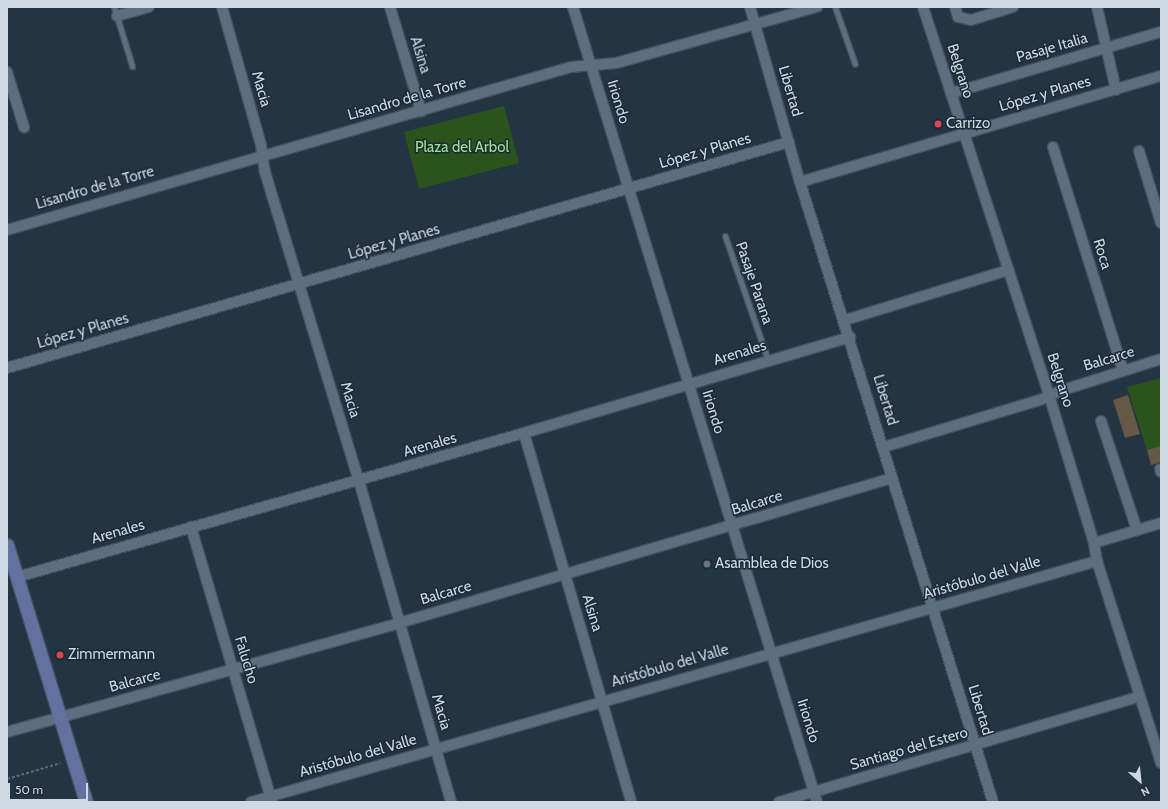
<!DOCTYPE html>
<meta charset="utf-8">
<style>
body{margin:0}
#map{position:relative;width:1168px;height:809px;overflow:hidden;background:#243443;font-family:Cabin,sans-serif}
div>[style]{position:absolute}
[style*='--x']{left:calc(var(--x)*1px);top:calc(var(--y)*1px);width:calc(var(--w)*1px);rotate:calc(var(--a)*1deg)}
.green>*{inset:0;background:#2b541c}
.building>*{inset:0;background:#655844}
.path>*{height:2px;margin-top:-1px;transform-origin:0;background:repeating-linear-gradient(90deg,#5c6a78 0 3px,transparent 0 5px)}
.roads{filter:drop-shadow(1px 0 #43505d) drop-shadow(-1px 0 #43505d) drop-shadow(0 1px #43505d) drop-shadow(0 -1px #43505d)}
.lane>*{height:5px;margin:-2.5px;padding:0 2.5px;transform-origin:2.5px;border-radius:2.5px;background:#5c6e7f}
.street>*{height:10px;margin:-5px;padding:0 5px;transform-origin:5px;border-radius:5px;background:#5c6e7f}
.secondary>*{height:13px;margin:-6.5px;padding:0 6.5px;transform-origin:6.5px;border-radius:6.5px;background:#62719f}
.dots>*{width:11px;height:11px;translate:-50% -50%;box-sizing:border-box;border:2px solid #1a2a39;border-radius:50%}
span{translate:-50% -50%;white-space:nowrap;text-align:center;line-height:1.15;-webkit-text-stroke:3px #1a2a39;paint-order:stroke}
.street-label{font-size:15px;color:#cfd9e3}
.poi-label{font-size:15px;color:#cfd9e3}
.left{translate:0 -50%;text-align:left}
.park-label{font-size:15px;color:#a1e38c}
.frame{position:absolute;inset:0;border:8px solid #cfd9e3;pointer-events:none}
.north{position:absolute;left:1120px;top:761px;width:40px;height:40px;-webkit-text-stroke:3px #1a2a39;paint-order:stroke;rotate:153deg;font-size:11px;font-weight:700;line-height:16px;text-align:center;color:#cfd9e3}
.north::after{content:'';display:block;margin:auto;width:14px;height:18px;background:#cfd9e3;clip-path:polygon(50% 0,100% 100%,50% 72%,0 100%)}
.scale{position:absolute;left:8px;top:783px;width:80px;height:18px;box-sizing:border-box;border:2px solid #cfd9e3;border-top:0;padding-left:5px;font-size:12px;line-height:14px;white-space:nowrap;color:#cfd9e3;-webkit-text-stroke:3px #1a2a39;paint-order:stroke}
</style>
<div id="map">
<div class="green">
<i style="clip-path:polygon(504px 106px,519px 163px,419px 189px,404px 132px)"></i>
<i style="clip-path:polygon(1161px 378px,1161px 446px,1147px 450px,1127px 387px)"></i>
</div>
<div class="building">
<i style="clip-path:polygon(1128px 395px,1140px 434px,1125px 438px,1113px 400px)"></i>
<i style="clip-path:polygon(1161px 446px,1161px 462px,1151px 465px,1147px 450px)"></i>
</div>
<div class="path">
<i style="--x:7;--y:779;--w:56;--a:-16.5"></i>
</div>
<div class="roads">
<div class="lane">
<i style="--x:114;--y:7;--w:62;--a:73"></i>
<i style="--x:835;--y:7;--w:60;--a:70.7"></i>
<i style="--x:725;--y:236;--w:131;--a:70.9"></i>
</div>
<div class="street">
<i style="--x:222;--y:7;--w:143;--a:74.2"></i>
<i style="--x:261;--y:145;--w:27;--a:82"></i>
<i style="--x:265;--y:172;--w:323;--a:73.1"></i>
<i style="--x:359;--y:481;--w:334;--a:74"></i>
<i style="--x:390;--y:7;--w:109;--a:73.4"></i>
<i style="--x:573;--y:7;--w:832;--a:72.94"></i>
<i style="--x:750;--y:7;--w:182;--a:74.1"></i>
<i style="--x:800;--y:182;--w:649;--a:72.71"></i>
<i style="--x:923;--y:7;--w:408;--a:72"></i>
<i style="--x:1049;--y:395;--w:155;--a:73.1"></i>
<i style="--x:1094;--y:543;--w:18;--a:81"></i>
<i style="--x:1097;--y:561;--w:212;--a:72.4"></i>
<i style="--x:955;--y:7;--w:10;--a:73"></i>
<i style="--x:958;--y:17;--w:13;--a:13"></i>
<i style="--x:971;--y:20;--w:44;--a:-17.2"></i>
<i style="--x:1097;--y:7;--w:85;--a:77.1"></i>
<i style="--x:117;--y:16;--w:33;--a:-16"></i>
<i style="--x:7;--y:72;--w:58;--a:72.8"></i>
<i style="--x:952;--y:93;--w:218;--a:-16.3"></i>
<i style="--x:1053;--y:147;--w:234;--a:72.6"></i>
<i style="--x:1139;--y:151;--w:75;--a:73"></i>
<i style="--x:800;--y:182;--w:376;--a:-16.4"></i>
<i style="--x:7;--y:230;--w:587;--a:-16.12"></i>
<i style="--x:571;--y:67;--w:45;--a:-5.1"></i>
<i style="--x:616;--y:63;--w:209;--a:-15.6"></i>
<i style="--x:845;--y:320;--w:171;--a:-17"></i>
<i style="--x:7;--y:368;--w:814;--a:-16.12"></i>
<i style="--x:1101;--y:421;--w:115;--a:71.7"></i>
<i style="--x:524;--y:433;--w:384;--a:73.8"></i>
<i style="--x:884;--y:447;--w:163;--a:-16.8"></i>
<i style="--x:1040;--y:400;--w:22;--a:-24"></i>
<i style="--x:1060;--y:391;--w:106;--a:-17.6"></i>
<i style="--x:1160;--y:469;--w:3;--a:72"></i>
<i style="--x:191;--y:527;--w:287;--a:73.6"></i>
<i style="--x:1094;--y:543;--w:70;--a:-16.6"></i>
<i style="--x:17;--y:577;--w:527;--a:-15.86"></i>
<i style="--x:524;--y:433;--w:340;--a:-16.4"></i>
<i style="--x:7;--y:732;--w:407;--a:-15.5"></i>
<i style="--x:399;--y:623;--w:514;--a:-16.39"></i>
<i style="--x:251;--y:802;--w:880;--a:-15.9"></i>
<i style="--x:779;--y:802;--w:375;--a:-16.3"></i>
</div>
<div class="secondary">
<i style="--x:7;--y:545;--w:269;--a:72.9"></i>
</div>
</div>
<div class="dots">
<i style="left:938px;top:124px;background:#e0444e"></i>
<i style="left:707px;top:564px;background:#6b7280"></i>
<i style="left:60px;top:655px;background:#e0444e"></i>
</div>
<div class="street-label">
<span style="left:1052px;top:48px;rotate:-16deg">Pasaje Italia</span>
<span style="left:420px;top:55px;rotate:73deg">Alsina</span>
<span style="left:960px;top:71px;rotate:72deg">Belgrano</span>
<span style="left:261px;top:89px;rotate:74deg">Macia</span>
<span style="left:790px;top:91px;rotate:74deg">Libertad</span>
<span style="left:1045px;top:94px;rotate:-16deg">López y Planes</span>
<span style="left:407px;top:99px;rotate:-16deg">Lisandro de la Torre</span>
<span style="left:618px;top:102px;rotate:73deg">Iriondo</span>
<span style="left:705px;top:151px;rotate:-16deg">López y Planes</span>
<span style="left:95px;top:188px;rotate:-16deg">Lisandro de la Torre</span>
<span style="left:394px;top:242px;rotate:-16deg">López y Planes</span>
<span style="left:1102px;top:254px;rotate:73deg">Roca</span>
<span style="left:754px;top:283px;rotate:71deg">Pasaje Parana</span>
<span style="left:83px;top:331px;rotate:-16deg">López y Planes</span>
<span style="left:740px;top:353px;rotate:-17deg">Arenales</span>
<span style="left:1109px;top:359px;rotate:-17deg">Balcarce</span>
<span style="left:1060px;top:380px;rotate:72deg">Belgrano</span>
<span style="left:350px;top:400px;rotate:73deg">Macia</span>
<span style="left:885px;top:400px;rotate:73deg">Libertad</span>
<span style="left:713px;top:412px;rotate:73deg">Iriondo</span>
<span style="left:430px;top:445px;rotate:-16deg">Arenales</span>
<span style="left:757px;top:503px;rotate:-17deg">Balcarce</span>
<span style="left:118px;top:532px;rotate:-16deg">Arenales</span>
<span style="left:982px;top:578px;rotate:-16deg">Aristóbulo del Valle</span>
<span style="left:446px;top:593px;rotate:-16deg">Balcarce</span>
<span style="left:592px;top:613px;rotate:73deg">Alsina</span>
<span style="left:246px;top:660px;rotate:73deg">Falucho</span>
<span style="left:670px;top:666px;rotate:-16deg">Aristóbulo del Valle</span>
<span style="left:135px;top:681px;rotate:-15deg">Balcarce</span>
<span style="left:980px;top:710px;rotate:73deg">Libertad</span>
<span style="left:441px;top:712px;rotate:74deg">Macia</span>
<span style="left:808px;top:721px;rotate:73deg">Iriondo</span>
<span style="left:909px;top:749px;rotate:-16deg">Santiago del Estero</span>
<span style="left:358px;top:756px;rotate:-16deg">Aristóbulo del Valle</span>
</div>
<div class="poi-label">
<span class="left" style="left:946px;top:124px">Carrizo</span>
<span class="left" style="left:715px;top:564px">Asamblea de Dios</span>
<span class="left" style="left:68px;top:655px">Zimmermann</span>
</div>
<div class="park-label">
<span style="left:462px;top:148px">Plaza del Arbol</span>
</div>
<div class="frame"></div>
<div class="north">N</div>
<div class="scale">50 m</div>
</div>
